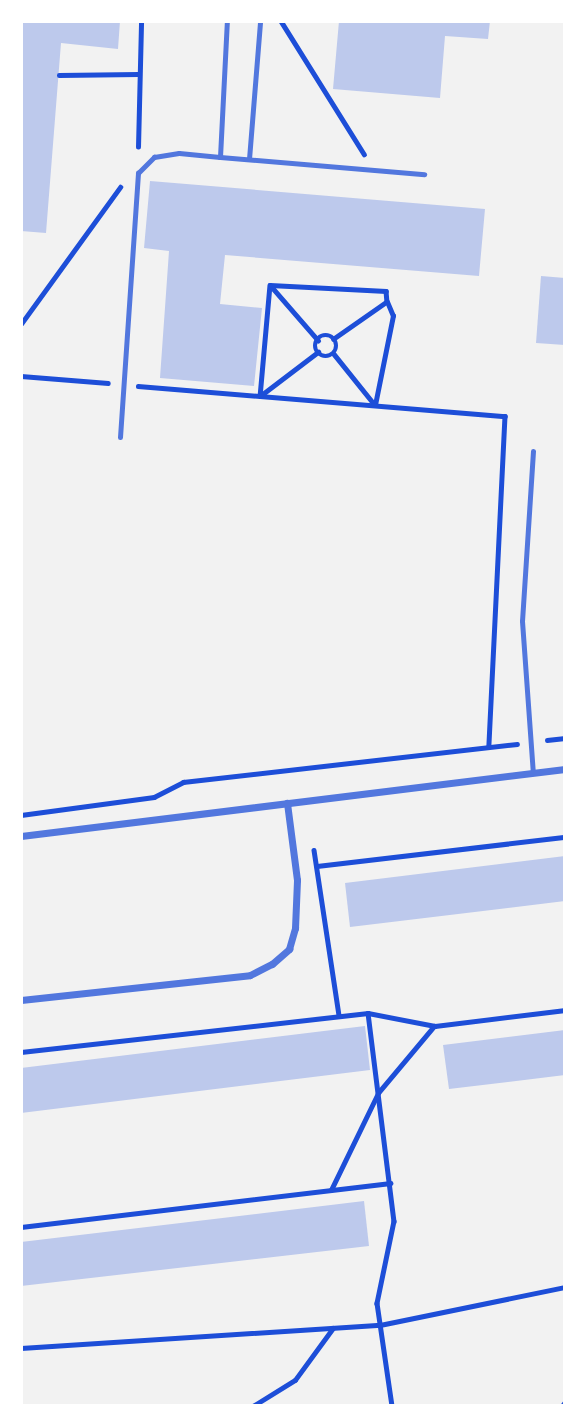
<!DOCTYPE html>
<style>
body{margin:0}
#map{position:relative;width:586px;height:1427px;overflow:hidden;background:#f2f2f2;font-family:"Playfair Display",serif}
div>[style]{position:absolute}
[style*='--x']{left:calc(var(--x)*1px);top:calc(var(--y)*1px);width:calc(var(--w)*1px);rotate:calc(var(--a)*1deg)}
.building>*{inset:0;background:#bdc9ec}
.path>*{height:4.5px;margin:-2.25px;padding:0 2.25px;transform-origin:2.25px;border-radius:2.25px;background:#1d4ed8}
.path>.ring{margin:-2.25px;padding:0;box-sizing:content-box;background:none;border:4.5px solid #1d4ed8;border-radius:50%}
.service>*{height:5px;margin:-2.5px;padding:0 2.5px;transform-origin:2.5px;border-radius:2.5px;background:#5277de}
.minor>*{height:7px;margin:-3.5px;padding:0 3.5px;transform-origin:3.5px;border-radius:3.5px;background:#5277de}
span{translate:-50% -50%;white-space:nowrap;text-align:center;line-height:1.15;-webkit-text-stroke:5px #fff;paint-order:stroke}
.frame{position:absolute;inset:0;border:23px solid #fff;pointer-events:none}
</style>
<div id="map">
<div class="building">
<i style="clip-path:polygon(21px 21px,120px 21px,118px 49px,61px 43px,46px 233px,21px 231px)"></i>
<i style="clip-path:polygon(339px 21px,490px 21px,488px 39px,445px 36px,440px 98px,333px 89px)"></i>
<i style="clip-path:polygon(150px 181px,485px 209px,479px 276px,225px 255px,220px 304px,262px 308px,254px 386px,160px 378px,169px 251px,144px 248px)"></i>
<i style="clip-path:polygon(541px 276px,565px 278px,565px 345px,536px 343px)"></i>
<i style="clip-path:polygon(565px 856px,565px 901px,350px 927px,345px 883px)"></i>
<i style="clip-path:polygon(365px 1026px,370px 1070px,21px 1113px,21px 1068px)"></i>
<i style="clip-path:polygon(565px 1030px,565px 1075px,449px 1089px,443px 1045px)"></i>
<i style="clip-path:polygon(364px 1201px,369px 1246px,21px 1286px,21px 1242px)"></i>
</div>
<div class="path">
<i style="--x:281;--y:21;--w:157;--a:58"></i>
<i style="--x:59;--y:75;--w:79;--a:-0.7"></i>
<i style="--x:138;--y:147;--w:126;--a:-88.6"></i>
<i style="--x:270;--y:285;--w:116;--a:3"></i>
<i style="--x:386;--y:291;--w:11;--a:85"></i>
<i style="--x:387;--y:302;--w:65;--a:145.1"></i>
<i style="--x:270;--y:285;--w:111;--a:95.1"></i>
<i style="--x:260;--y:396;--w:73;--a:-37.2"></i>
<i style="--x:271;--y:286;--w:72;--a:49"></i>
<i style="--x:21;--y:324;--w:169;--a:-54.1"></i>
<i class="ring" style="left:315px;top:335px;width:17.5px;height:17.5px"></i>
<i style="--x:334;--y:354;--w:65;--a:51.2"></i>
<i style="--x:375;--y:405;--w:91;--a:-78.6"></i>
<i style="--x:393;--y:316;--w:15;--a:-113"></i>
<i style="--x:21;--y:376;--w:87;--a:4.6"></i>
<i style="--x:138;--y:386;--w:368;--a:4.7"></i>
<i style="--x:505;--y:416;--w:330;--a:92.8"></i>
<i style="--x:547;--y:740;--w:18;--a:-6"></i>
<i style="--x:21;--y:815;--w:134;--a:-7.7"></i>
<i style="--x:154;--y:797;--w:33;--a:-27"></i>
<i style="--x:183;--y:782;--w:336;--a:-6.5"></i>
<i style="--x:314;--y:850;--w:167;--a:81.4"></i>
<i style="--x:317;--y:866;--w:250;--a:-6.7"></i>
<i style="--x:368;--y:1013;--w:68;--a:11"></i>
<i style="--x:435;--y:1026;--w:131;--a:-7"></i>
<i style="--x:21;--y:1052;--w:349;--a:-6.4"></i>
<i style="--x:368;--y:1013;--w:210;--a:82.9"></i>
<i style="--x:394;--y:1221;--w:84;--a:101.7"></i>
<i style="--x:377;--y:1303;--w:104;--a:81.7"></i>
<i style="--x:331;--y:1190;--w:108;--a:-64.1"></i>
<i style="--x:378;--y:1093;--w:87;--a:-50.1"></i>
<i style="--x:21;--y:1227;--w:372;--a:-6.8"></i>
<i style="--x:21;--y:1348;--w:360;--a:-3.7"></i>
<i style="--x:380;--y:1325;--w:189;--a:-11.6"></i>
<i style="--x:253;--y:1406;--w:49;--a:-31.8"></i>
<i style="--x:295;--y:1380;--w:64;--a:-53.8"></i>
<i style="--x:562;--y:1406;--w:5;--a:-53"></i>
</div>
<div class="service">
<i style="--x:220;--y:157;--w:205;--a:4.8"></i>
<i style="--x:249;--y:159;--w:138;--a:-85.4"></i>
<i style="--x:120;--y:437;--w:265;--a:-86.1"></i>
<i style="--x:138;--y:173;--w:23;--a:-45"></i>
<i style="--x:154;--y:157;--w:25;--a:-9"></i>
<i style="--x:179;--y:153;--w:41;--a:5.6"></i>
<i style="--x:220;--y:157;--w:136;--a:-87.1"></i>
<i style="--x:533;--y:451;--w:170;--a:93.7"></i>
<i style="--x:522;--y:621;--w:152;--a:85.9"></i>
</div>
<div class="minor">
<i style="--x:21;--y:836;--w:548;--a:-7.02"></i>
<i style="--x:21;--y:1000;--w:230;--a:-6.2"></i>
<i style="--x:250;--y:975;--w:25;--a:-27"></i>
<i style="--x:272;--y:964;--w:23;--a:-41"></i>
<i style="--x:289;--y:949;--w:22;--a:-74"></i>
<i style="--x:295;--y:928;--w:48;--a:-87.6"></i>
<i style="--x:297;--y:880;--w:78;--a:-97.4"></i>
</div>
<div class="frame"></div>
</div>
